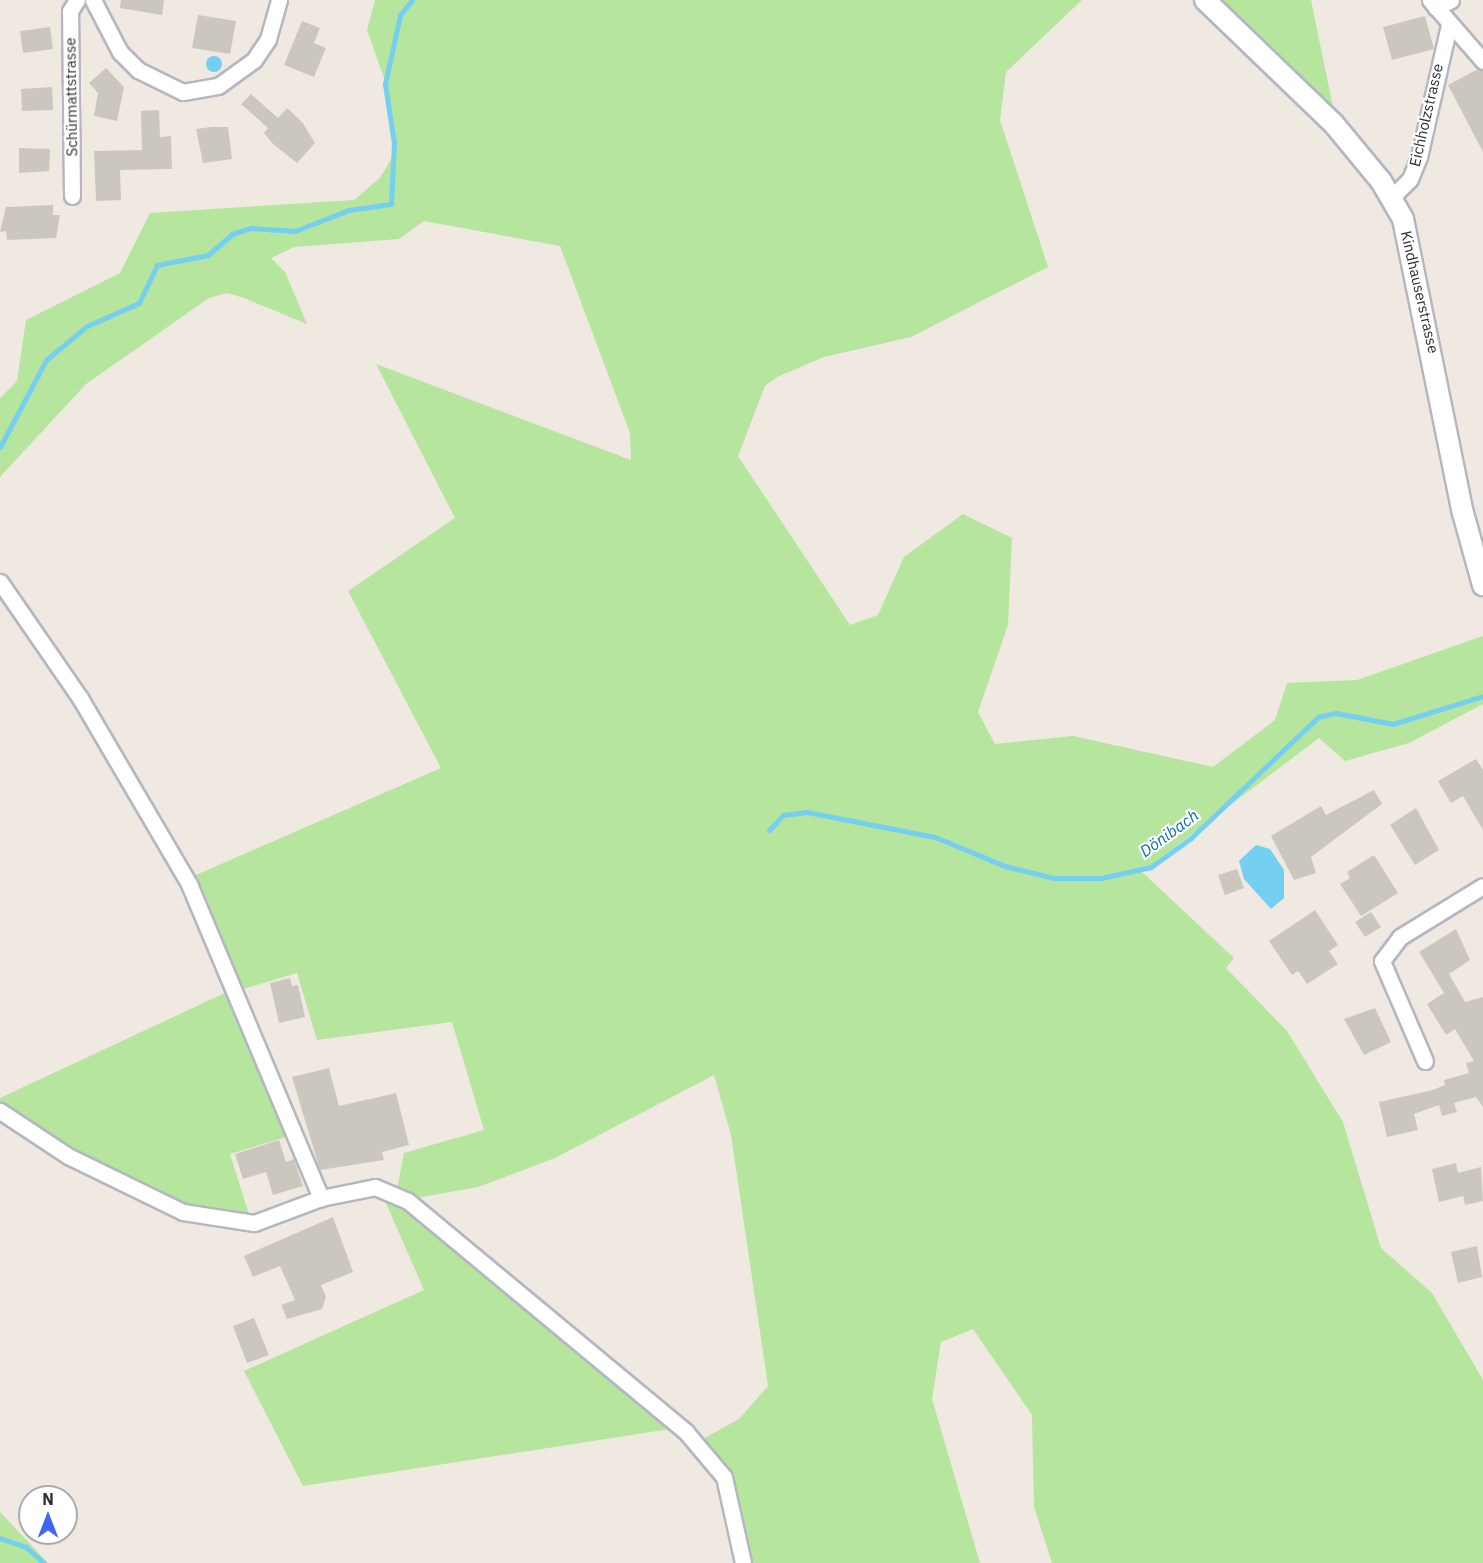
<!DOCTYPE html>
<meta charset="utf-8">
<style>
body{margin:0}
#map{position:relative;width:1483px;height:1563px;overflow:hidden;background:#efe9e1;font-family:"IBM Plex Sans",sans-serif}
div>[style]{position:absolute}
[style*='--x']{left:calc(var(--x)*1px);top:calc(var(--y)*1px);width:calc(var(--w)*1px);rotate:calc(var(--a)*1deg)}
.green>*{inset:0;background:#b6e59e}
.water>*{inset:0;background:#75cff0}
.round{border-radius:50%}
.stream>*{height:5px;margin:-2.5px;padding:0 2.5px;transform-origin:2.5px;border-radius:2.5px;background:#75cff0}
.building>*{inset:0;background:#cbc7bf}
.roads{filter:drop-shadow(2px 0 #b4b7c1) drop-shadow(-2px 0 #b4b7c1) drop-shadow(0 2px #b4b7c1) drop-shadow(0 -2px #b4b7c1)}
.minor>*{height:15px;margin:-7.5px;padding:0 7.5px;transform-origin:7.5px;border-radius:7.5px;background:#fff}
.tertiary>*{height:20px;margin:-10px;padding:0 10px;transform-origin:10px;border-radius:10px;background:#fff}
span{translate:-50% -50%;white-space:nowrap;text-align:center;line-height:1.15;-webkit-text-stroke:4.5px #fff;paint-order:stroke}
.street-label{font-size:15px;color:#2e2e2e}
.water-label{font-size:16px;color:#0d6fa3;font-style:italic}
.north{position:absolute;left:18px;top:1485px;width:60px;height:60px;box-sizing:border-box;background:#fff;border:2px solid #ababab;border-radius:50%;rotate:0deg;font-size:16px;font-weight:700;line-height:24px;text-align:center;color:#2e2e2e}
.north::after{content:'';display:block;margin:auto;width:21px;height:27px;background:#4264fb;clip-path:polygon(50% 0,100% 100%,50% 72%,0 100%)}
</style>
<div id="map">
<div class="green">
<i style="clip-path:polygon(375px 0,1082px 0,1006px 72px,1000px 120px,1048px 267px,911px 337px,824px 357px,777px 377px,765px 386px,738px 456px,850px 625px,878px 615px,904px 557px,963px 514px,1012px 538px,1008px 625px,978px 712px,995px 744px,1073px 736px,1213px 767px,1275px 720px,1287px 683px,1357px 680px,1483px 636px,1483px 704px,1409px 743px,1345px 761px,1319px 738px,1142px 872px,1234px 958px,1226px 968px,1287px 1031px,1343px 1122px,1381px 1248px,1432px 1293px,1483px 1380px,1483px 1563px,1052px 1563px,1034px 1507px,1032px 1415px,973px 1329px,941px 1342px,932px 1399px,980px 1563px,734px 1563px,725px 1503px,713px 1472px,692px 1445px,739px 1419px,768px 1386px,731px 1135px,714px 1075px,555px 1158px,478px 1187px,416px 1198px,670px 1429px,303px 1486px,244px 1371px,424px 1290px,382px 1194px,397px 1189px,404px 1153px,484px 1130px,452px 1022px,317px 1040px,297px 973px,243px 989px,303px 1132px,230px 1154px,252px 1224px,228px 1225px,0 1119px,0 1098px,229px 991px,180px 882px,441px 768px,348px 591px,455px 518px,376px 364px,631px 460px,630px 433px,560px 246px,424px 221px,399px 239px,294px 247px,271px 258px,285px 272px,307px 324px,244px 298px,227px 293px,209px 298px,86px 384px,0 477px,0 398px,17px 381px,26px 320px,120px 273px,150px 213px,354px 200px,380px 178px,393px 156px,394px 133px,384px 78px,367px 30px)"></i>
<i style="clip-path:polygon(1218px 0,1311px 0,1334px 112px)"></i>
<i style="clip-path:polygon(0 1512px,48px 1563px,0 1563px)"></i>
</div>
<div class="water">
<i class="round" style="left:206px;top:56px;width:16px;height:16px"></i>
<i style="clip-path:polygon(1256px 845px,1270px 849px,1284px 870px,1284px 898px,1271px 909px,1244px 879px,1239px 861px)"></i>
</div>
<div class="stream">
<i style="--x:0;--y:447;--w:98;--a:-62.1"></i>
<i style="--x:46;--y:360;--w:53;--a:-39.7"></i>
<i style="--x:87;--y:326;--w:57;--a:-23.9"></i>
<i style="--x:139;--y:303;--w:42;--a:-64.7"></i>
<i style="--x:157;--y:265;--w:52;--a:-11.1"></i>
<i style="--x:208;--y:255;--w:32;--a:-41"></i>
<i style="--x:232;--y:234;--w:20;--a:-18"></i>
<i style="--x:251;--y:228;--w:44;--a:3.9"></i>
<i style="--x:295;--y:231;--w:58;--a:-21.3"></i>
<i style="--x:349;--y:210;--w:42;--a:-8.1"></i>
<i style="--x:391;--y:204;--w:61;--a:-87.2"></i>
<i style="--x:394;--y:143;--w:60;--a:-98.7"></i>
<i style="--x:385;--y:84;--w:71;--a:-77.7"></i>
<i style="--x:400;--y:15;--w:19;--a:-51"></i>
<i style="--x:769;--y:830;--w:21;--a:-47"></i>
<i style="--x:783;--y:815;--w:24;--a:-7"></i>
<i style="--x:807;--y:812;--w:130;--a:11.1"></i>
<i style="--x:935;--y:837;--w:76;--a:22.5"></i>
<i style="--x:1005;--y:866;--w:50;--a:13.8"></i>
<i style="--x:1054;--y:878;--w:47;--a:0"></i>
<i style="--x:1101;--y:878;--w:51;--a:-12.4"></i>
<i style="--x:1151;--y:867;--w:49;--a:-35.9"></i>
<i style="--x:1191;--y:838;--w:175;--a:-43.6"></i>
<i style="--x:1318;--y:717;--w:18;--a:-13"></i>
<i style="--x:1336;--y:713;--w:58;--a:10.9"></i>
<i style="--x:1393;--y:724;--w:94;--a:-17.3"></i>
<i style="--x:0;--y:1538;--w:28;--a:19"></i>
<i style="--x:26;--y:1547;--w:24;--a:42"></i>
</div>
<div class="building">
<i style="clip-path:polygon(121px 0,164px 0,162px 15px,120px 8px)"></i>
<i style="clip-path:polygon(198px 15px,236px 21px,230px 54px,192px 48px)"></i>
<i style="clip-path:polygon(1425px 16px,1434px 49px,1392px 60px,1383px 27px)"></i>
<i style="clip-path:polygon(302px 21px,320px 28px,314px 43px,326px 48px,314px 77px,284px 65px)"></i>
<i style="clip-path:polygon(50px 27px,53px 49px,23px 53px,20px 31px)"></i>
<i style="clip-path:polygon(106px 68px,124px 87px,117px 121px,94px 116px,98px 93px,89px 83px)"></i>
<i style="clip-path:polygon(1478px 69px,1483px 71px,1483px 152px,1448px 85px)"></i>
<i style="clip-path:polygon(52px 87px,53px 110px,22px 111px,21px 89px)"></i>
<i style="clip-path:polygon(251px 94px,278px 118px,287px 108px,302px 122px,315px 143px,297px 163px,273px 144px,264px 133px,268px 128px,241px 104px)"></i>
<i style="clip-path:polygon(159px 110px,160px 137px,171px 136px,172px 169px,120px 170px,121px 200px,96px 201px,94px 151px,142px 150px,141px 111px)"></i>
<i style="clip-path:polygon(211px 127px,228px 127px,232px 159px,203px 163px,196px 129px)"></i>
<i style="clip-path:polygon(19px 148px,50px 149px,49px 171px,19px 173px)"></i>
<i style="clip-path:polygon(53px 205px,53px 215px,60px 215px,56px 238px,7px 240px,6px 231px,0 232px,6px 207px)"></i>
<i style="clip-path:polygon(1476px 759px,1483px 770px,1483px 830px,1463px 796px,1451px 803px,1438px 781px)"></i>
<i style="clip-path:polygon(1374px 790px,1382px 804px,1311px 857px,1316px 873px,1294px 880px,1271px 836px,1321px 806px,1326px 815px)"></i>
<i style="clip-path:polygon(1416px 808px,1439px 850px,1415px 865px,1390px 825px)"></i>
<i style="clip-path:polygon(1374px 855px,1398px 893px,1361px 916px,1340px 884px,1350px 878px,1347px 872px)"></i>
<i style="clip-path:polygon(1237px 869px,1244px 888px,1225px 895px,1218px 875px)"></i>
<i style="clip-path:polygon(1315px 910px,1338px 945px,1329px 951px,1338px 964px,1307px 984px,1298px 971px,1292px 975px,1269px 941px)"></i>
<i style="clip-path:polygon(1371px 912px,1381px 927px,1365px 937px,1355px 922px)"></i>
<i style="clip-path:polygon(1456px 929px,1470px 960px,1449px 974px,1465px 1002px,1483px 997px,1483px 1107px,1476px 1097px,1454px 1103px,1457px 1112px,1442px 1116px,1439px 1105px,1414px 1114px,1418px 1130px,1387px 1137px,1379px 1102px,1433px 1090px,1445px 1085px,1444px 1080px,1469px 1073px,1466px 1063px,1474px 1061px,1455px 1029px,1446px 1035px,1427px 1004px,1444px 993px,1419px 952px)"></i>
<i style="clip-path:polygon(290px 978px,292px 986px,298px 985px,305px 1017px,279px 1023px,270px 983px)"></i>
<i style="clip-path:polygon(1375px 1008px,1391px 1042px,1364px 1055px,1344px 1019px)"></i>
<i style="clip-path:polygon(329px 1068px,339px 1106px,396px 1093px,409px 1145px,382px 1152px,384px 1160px,320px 1170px,292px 1077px)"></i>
<i style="clip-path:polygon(279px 1140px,286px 1162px,294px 1159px,303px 1186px,273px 1195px,266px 1172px,243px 1179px,235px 1154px)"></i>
<i style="clip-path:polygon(1456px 1163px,1458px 1173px,1481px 1167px,1483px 1201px,1465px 1205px,1463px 1196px,1439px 1202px,1432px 1169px)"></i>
<i style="clip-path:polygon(333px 1217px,353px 1272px,321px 1285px,326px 1297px,322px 1309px,287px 1319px,281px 1305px,295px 1300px,280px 1266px,253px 1277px,244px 1256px)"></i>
<i style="clip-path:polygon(1477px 1246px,1482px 1277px,1458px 1283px,1451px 1252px)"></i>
<i style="clip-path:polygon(254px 1318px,269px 1355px,247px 1363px,233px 1326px)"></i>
</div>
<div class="roads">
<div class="minor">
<i style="--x:93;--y:0;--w:59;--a:62.6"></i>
<i style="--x:120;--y:52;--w:25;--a:45"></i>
<i style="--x:138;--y:70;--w:50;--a:26.1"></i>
<i style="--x:183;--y:92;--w:36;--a:-10"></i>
<i style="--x:218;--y:86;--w:44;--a:-35.8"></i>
<i style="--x:254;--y:60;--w:25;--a:-56"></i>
<i style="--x:268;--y:39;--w:41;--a:-74.2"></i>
<i style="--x:1430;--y:0;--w:81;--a:49"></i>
<i style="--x:1436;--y:8;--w:17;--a:-28"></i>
<i style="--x:72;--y:196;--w:185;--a:-90.6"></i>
<i style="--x:70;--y:11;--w:13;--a:-58"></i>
<i style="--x:1392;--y:197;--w:25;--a:-45"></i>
<i style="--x:1410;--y:179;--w:24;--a:-68"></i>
<i style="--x:1419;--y:157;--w:135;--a:-77.2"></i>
<i style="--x:0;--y:582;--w:141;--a:55.4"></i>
<i style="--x:80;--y:698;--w:216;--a:59.6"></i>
<i style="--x:189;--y:884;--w:341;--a:67.2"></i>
<i style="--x:321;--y:1198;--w:72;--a:159.5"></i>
<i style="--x:254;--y:1223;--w:72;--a:-171.2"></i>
<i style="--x:183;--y:1212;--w:128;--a:-154"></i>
<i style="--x:68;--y:1156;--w:82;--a:-146.5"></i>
<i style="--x:1425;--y:1061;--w:109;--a:-113.3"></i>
<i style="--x:1382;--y:961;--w:30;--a:-53"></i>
<i style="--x:1400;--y:937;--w:97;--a:-31.6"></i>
<i style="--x:321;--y:1198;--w:55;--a:-11.5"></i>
<i style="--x:375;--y:1187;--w:36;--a:23"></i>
<i style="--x:408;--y:1201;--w:361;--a:39.7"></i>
<i style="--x:686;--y:1432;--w:59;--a:49.8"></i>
<i style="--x:724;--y:1477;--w:88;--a:77.5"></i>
</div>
<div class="tertiary">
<i style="--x:1205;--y:0;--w:178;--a:43.9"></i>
<i style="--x:1333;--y:123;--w:75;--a:50.4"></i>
<i style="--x:1381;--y:181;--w:44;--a:59.9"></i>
<i style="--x:1403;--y:219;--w:300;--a:78.5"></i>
<i style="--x:1463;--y:513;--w:75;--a:74.5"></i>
</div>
</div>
<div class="street-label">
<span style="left:71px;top:97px;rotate:-91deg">Schürmattstrasse</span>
<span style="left:1426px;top:115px;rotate:-77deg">Eichholzstrasse</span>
<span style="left:1420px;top:292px;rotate:77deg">Kindhauserstrasse</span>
</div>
<div class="water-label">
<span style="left:1169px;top:833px;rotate:-36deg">Dönibach</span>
</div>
<div class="north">N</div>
</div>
